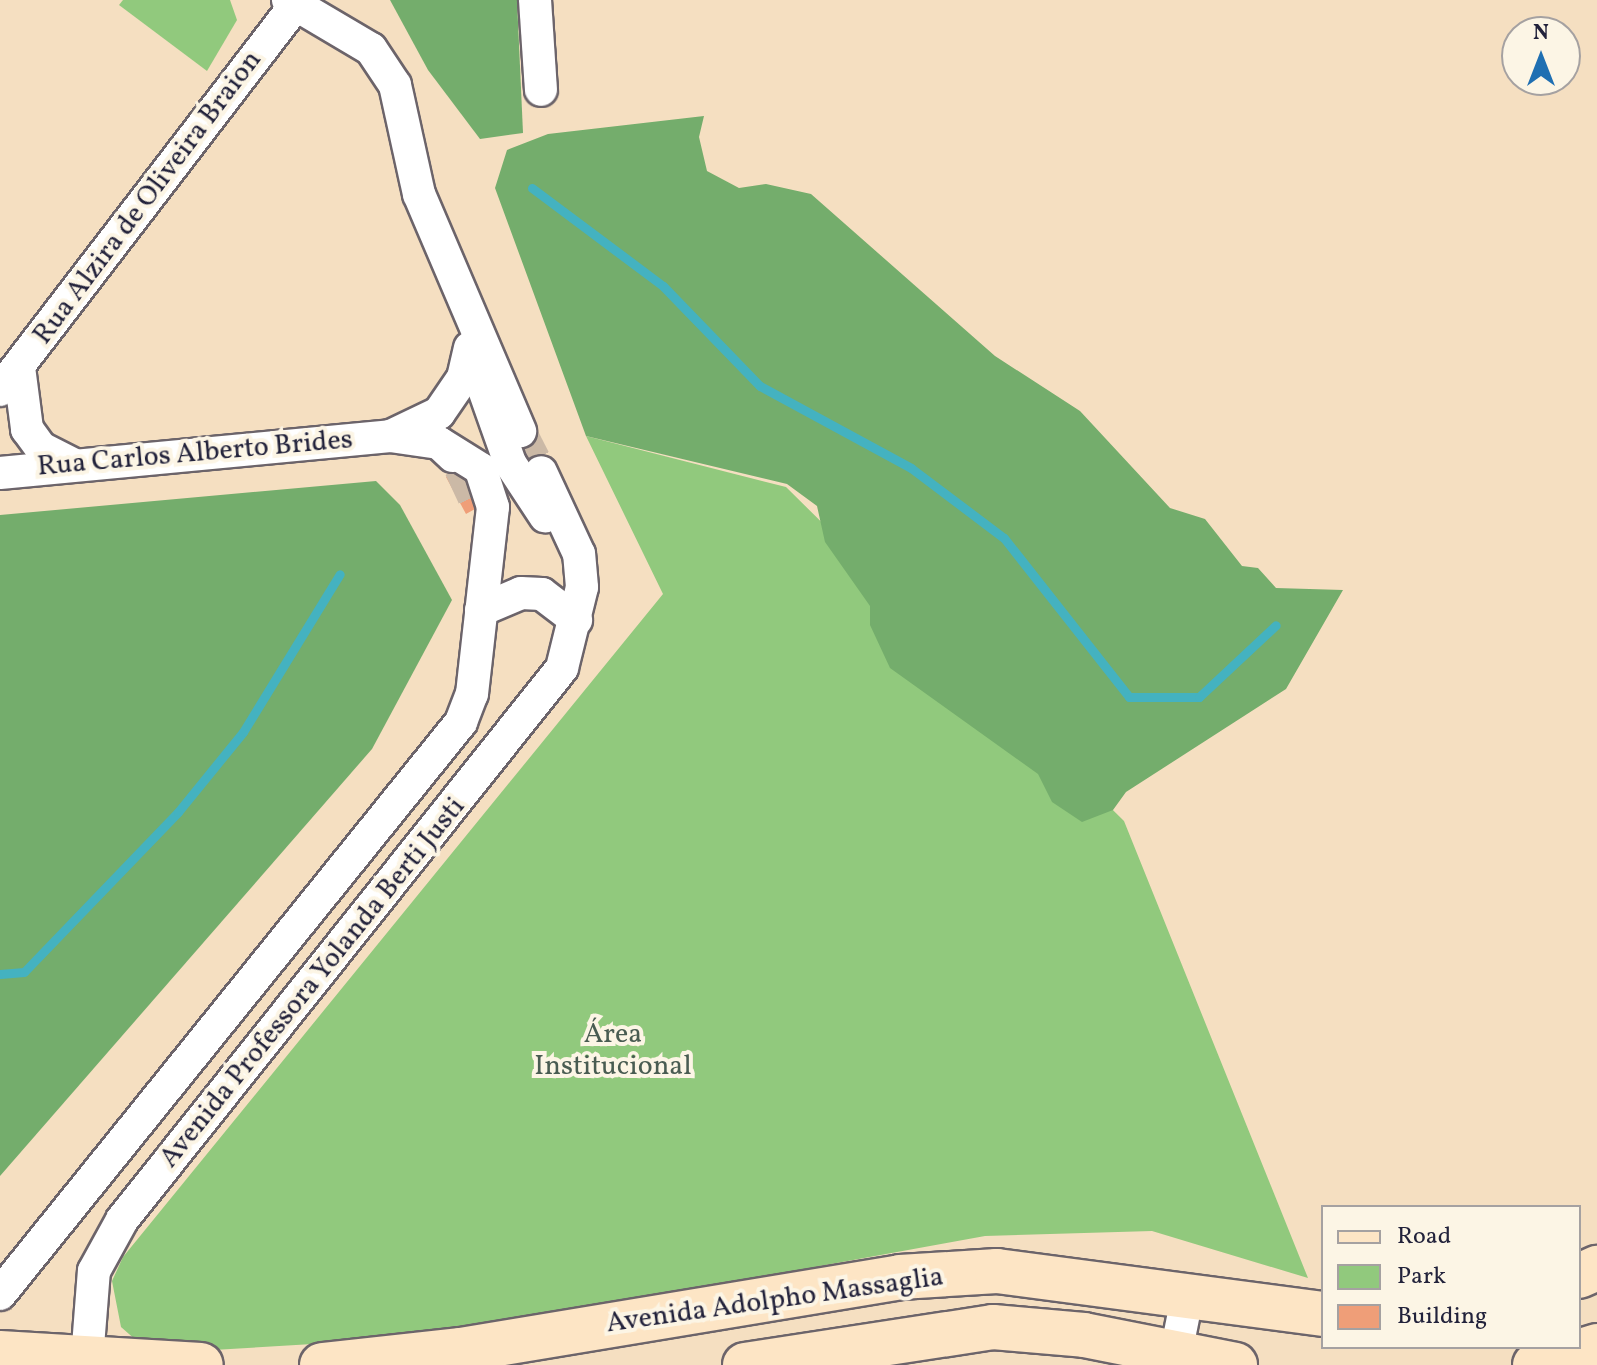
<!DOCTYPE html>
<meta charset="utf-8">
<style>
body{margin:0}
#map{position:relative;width:1597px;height:1365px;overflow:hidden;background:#f5dfc1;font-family:Vollkorn,serif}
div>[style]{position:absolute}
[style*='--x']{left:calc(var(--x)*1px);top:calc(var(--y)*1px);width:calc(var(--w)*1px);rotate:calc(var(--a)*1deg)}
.green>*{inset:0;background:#91c97d}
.forest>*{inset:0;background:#74ad6c}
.stream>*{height:9px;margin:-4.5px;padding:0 4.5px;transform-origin:4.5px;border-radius:4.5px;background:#44b2c0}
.building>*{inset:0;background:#ef9e78}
.minor-tunnel>*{height:32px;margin-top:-16px;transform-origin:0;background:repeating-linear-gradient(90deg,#cbb9a6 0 32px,transparent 0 48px)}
.roads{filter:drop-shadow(2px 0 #6c646a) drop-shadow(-2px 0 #6c646a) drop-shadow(0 2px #6c646a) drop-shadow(0 -2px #6c646a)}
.minor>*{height:32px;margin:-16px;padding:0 16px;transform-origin:16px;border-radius:16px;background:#fff}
.secondary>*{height:44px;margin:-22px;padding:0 22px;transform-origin:22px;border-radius:22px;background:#fde5c5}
span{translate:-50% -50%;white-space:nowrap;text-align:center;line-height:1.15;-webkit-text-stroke:8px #fcf5e5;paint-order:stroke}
.street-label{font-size:28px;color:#22223b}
.park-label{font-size:28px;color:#495c52}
.legend{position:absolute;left:1321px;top:1205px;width:260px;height:144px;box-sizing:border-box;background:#fcf5e5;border:2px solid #a5a1a1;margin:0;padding:10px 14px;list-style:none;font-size:24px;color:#22223b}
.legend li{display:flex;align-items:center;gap:16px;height:40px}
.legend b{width:40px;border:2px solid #a5a1a1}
.north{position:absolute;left:1501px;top:16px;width:80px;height:80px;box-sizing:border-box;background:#fcf5e5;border:2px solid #a5a1a1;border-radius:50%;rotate:0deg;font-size:22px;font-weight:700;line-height:32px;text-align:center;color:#22223b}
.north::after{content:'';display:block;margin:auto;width:28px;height:36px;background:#1f6fb2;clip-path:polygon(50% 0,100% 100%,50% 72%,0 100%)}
</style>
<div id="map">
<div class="green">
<i style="clip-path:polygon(123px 0,230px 0,237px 20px,207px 71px,119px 5px)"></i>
<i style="clip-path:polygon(586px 436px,786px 487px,1124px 821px,1308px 1278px,1152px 1231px,985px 1236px,430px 1337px,179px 1352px,145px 1348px,121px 1327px,112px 1281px,123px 1257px,663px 594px)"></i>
</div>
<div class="forest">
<i style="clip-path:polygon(390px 0,517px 0,523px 133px,480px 139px,428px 70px)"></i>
<i style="clip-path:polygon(704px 116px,699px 137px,707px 171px,739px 188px,766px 184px,811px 194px,995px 356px,1080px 411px,1170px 508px,1205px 519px,1242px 566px,1258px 568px,1276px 588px,1343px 590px,1286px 689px,1126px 792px,1113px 810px,1082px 822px,1052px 802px,1038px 774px,890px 668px,870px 625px,870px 606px,825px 542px,817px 506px,787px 484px,586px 436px,495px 188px,507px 150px,548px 134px)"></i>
<i style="clip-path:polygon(376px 481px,400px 505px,452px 600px,372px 749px,0 1176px,0 515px)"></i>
</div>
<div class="stream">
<i style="--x:532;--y:188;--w:164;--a:36.8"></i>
<i style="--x:663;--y:286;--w:139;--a:45.9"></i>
<i style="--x:760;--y:386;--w:172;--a:28.5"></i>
<i style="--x:911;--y:468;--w:116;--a:37"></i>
<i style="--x:1004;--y:538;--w:202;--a:51.8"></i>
<i style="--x:1129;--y:697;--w:70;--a:0"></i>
<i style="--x:1199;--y:697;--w:105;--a:-43.1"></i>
<i style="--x:0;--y:974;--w:24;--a:-5"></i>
<i style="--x:24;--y:972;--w:222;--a:-46.1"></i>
<i style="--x:178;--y:812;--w:103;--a:-50.9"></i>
<i style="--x:243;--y:732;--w:185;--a:-58.5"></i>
</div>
<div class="building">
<i style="clip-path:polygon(528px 432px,548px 468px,466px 514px,446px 477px)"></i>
</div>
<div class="minor-tunnel">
<i style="--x:520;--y:431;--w:46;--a:62.9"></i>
<i style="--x:460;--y:468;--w:43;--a:65.2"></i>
</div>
<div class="roads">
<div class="minor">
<i style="--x:288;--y:0;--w:96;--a:30.6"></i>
<i style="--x:371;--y:49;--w:43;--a:56.3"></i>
<i style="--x:395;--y:85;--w:112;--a:77.6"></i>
<i style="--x:419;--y:194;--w:258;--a:66.9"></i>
<i style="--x:535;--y:0;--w:90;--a:86.2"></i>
<i style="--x:19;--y:367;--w:63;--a:82.6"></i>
<i style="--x:27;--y:429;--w:24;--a:54"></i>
<i style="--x:41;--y:448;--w:37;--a:27"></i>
<i style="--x:476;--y:367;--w:102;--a:70.5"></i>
<i style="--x:510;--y:463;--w:64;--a:56.6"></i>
<i style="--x:0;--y:390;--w:484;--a:-52.5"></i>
<i style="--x:393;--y:435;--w:51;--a:-25.6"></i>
<i style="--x:439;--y:413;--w:42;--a:-55.6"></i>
<i style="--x:463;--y:378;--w:31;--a:-77"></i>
<i style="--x:0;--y:473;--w:392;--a:-5.4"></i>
<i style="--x:390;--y:436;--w:49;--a:8.1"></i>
<i style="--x:439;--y:443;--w:19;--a:43"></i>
<i style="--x:481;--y:610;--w:43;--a:-23"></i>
<i style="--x:521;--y:593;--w:21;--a:3"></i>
<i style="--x:542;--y:594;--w:43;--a:37.4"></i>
<i style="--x:0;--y:1294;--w:735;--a:-51.13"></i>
<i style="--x:461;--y:722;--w:30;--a:-69"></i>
<i style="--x:472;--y:694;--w:188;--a:-83.6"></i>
<i style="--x:493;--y:507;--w:40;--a:-108"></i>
<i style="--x:481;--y:469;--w:49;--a:-148.2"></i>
<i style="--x:1176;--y:1353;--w:61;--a:-78.7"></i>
<i style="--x:87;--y:1359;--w:88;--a:-85.5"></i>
<i style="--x:94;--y:1271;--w:58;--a:-61.2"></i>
<i style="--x:122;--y:1220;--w:706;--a:-51.44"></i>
<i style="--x:562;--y:668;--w:83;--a:-76.1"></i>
<i style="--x:582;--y:587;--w:33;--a:-95"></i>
<i style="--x:579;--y:554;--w:90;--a:-114.9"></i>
</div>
<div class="secondary">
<i style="--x:1579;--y:1276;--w:20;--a:-24"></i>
<i style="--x:0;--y:1353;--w:201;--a:3.4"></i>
<i style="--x:322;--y:1365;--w:140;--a:-6.2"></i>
<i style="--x:461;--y:1350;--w:445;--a:-9.4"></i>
<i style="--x:900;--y:1277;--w:97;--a:-3.5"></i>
<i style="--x:997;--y:1271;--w:329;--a:7.5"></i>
<i style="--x:745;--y:1365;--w:251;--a:-8.7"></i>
<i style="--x:993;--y:1327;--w:91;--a:5"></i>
<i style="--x:1084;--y:1335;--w:154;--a:11.2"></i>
<i style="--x:1535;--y:1365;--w:65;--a:-17"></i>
</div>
</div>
<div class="street-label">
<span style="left:148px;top:198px;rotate:-53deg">Rua Alzira de Oliveira Braion</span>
<span style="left:195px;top:454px;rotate:-5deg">Rua Carlos Alberto Brides</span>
<span style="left:313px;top:983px;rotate:-51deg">Avenida Professora Yolanda Berti Justi</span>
<span style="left:775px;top:1301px;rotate:-8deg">Avenida Adolpho Massaglia</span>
</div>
<div class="park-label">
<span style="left:613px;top:1051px">Área<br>Institucional</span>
</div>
<ul class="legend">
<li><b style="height:10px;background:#fde5c5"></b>Road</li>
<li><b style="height:22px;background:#91c97d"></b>Park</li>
<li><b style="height:22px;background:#ef9e78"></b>Building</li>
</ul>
<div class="north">N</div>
</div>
